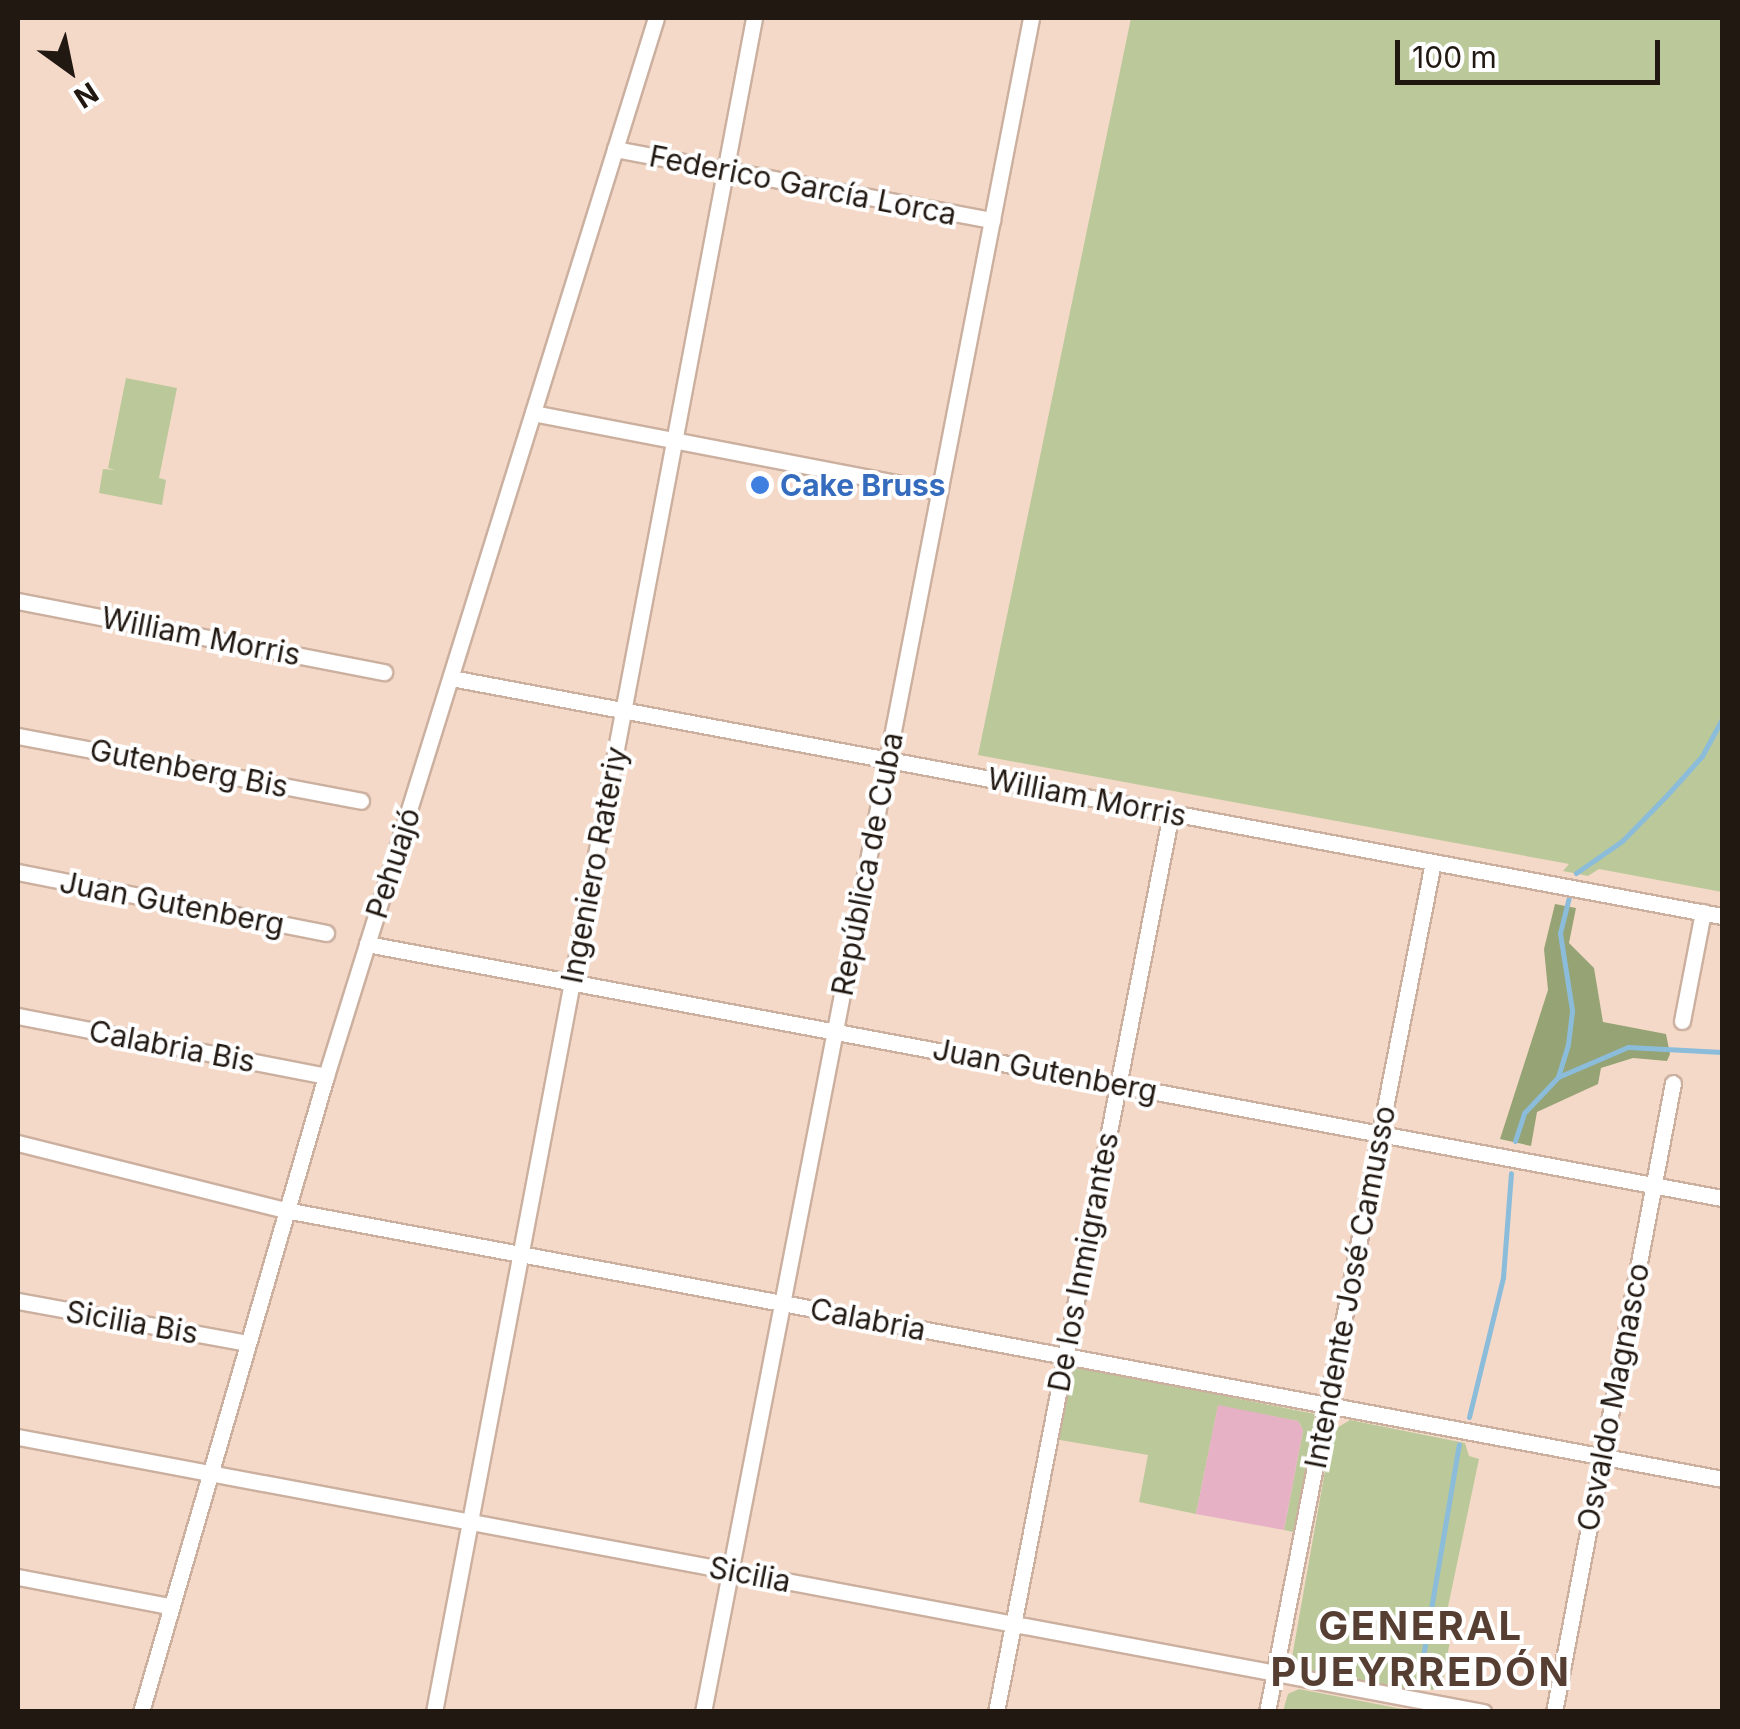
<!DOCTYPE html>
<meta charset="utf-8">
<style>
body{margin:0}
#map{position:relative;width:1740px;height:1729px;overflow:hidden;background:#f5d9c8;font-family:Inter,sans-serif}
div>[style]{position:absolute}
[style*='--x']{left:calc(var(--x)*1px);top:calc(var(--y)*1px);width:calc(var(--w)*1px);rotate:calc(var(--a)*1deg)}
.green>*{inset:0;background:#bbc99a}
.forest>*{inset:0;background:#96a374}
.stream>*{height:5px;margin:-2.5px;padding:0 2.5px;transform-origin:2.5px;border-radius:2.5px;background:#8bbcda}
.building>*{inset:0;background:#e6b1c5}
.roads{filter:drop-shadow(2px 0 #cbb0a0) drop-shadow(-2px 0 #cbb0a0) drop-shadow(0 2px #cbb0a0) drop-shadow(0 -2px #cbb0a0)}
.street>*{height:15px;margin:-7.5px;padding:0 7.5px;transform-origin:7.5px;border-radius:7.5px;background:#fff}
.dots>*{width:28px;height:28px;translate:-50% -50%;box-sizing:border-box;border:5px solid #fff;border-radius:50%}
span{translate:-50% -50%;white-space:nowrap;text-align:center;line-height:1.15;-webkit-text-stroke:8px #fff;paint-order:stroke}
.street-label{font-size:30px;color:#211812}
.shop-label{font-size:30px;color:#366cbe;font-weight:700}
.left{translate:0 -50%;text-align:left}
.district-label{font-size:40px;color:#563f32;font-weight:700;letter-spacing:2.5px}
.frame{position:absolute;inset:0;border:20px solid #211812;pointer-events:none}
.north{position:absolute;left:20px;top:20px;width:100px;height:100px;-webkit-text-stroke:8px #fff;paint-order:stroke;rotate:147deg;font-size:28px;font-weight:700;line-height:40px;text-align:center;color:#211812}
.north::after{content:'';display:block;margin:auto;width:35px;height:45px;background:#211812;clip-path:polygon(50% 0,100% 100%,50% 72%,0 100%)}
.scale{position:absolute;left:1395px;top:40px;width:265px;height:45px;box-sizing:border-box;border:5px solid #211812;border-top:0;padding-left:12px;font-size:30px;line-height:35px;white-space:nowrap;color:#211812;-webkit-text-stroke:8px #fff;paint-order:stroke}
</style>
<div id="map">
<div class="green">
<i style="clip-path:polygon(1131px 18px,1722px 18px,1722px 892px,1599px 869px,1588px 876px,1563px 871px,1569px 864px,978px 755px)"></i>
<i style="clip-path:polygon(126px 378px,177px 388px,159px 478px,166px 480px,162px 505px,99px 493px,103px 469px,115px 470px,108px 468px)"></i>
<i style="clip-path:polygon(1080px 1367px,1315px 1414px,1298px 1533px,1284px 1530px,1303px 1430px,1298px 1421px,1218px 1406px,1196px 1514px,1139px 1502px,1148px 1455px,1054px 1439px,1068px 1371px)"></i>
<i style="clip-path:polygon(1350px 1420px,1465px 1443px,1469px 1456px,1479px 1459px,1445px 1621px,1453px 1624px,1442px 1686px,1432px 1690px,1406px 1684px,1405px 1690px,1293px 1669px,1291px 1663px,1332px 1431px)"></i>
<i style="clip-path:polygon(1299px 1689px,1397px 1708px,1417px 1711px,1283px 1711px,1288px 1694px)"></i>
</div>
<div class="forest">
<i style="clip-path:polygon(1555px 904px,1576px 908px,1569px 943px,1594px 968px,1603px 1022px,1666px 1034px,1670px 1054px,1667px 1061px,1633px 1058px,1601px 1068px,1598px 1084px,1537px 1112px,1531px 1146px,1500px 1139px,1548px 990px,1544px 949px)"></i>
</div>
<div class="stream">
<i style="--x:1576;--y:873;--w:56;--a:-34.8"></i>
<i style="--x:1622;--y:841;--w:64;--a:-45.6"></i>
<i style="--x:1667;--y:795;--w:52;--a:-48.1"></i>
<i style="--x:1702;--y:756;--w:42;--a:-61.6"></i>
<i style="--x:1558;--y:1077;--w:76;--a:-23.2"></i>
<i style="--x:1628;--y:1047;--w:94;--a:3"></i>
<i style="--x:1515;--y:1141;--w:29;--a:-72"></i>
<i style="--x:1524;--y:1113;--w:50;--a:-46.6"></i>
<i style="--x:1558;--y:1077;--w:34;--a:-73"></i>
<i style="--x:1568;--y:1044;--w:34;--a:-83"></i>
<i style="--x:1572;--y:1010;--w:78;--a:-98.9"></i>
<i style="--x:1560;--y:933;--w:36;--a:-76"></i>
<i style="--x:1469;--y:1417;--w:144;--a:-76.3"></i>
<i style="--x:1503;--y:1277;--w:104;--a:-85.6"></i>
<i style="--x:1418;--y:1686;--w:245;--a:-80.4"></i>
</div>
<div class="building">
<i style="clip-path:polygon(1218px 1405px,1298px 1421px,1303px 1430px,1284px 1530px,1196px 1514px)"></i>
</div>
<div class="roads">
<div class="street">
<i style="--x:615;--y:149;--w:384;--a:10.7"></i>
<i style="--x:533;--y:413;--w:413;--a:10.9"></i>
<i style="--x:18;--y:601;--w:373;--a:11"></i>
<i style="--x:451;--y:678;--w:1293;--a:10.61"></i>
<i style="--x:18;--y:736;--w:349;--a:10.7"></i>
<i style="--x:18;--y:872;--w:314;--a:11.2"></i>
<i style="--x:367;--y:944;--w:1379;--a:10.62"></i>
<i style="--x:18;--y:1016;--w:314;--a:11"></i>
<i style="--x:1682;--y:1021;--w:111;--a:-79.1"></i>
<i style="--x:18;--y:1143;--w:275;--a:14.1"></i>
<i style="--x:285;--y:1210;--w:1462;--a:10.6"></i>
<i style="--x:18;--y:1301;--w:232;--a:10.4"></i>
<i style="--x:18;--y:1437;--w:1491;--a:10.63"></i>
<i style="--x:18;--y:1577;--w:154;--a:10.9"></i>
<i style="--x:141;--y:1712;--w:662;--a:-73.78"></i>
<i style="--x:326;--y:1076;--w:1108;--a:-72.68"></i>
<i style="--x:434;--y:1712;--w:1724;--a:-79.3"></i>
<i style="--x:703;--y:1712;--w:1725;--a:-79.04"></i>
<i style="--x:996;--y:1712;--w:916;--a:-78.98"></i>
<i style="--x:1267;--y:1712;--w:866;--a:-78.95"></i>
<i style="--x:1554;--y:1712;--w:640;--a:-79.29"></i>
</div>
</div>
<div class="dots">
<i style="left:760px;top:485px;background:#3f7fe0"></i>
</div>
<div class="street-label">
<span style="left:803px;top:185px;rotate:11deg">Federico García Lorca</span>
<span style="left:201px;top:636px;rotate:11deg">William Morris</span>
<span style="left:189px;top:768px;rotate:11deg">Gutenberg Bis</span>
<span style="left:1087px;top:797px;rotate:11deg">William Morris</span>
<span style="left:393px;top:863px;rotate:-72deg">Pehuajó</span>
<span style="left:867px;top:864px;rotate:-79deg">República de Cuba</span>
<span style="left:594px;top:865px;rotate:-79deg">Ingeniero Rateriy</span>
<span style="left:172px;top:903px;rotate:11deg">Juan Gutenberg</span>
<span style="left:172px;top:1046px;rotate:11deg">Calabria Bis</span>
<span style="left:1045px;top:1070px;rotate:11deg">Juan Gutenberg</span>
<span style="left:1083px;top:1262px;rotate:-79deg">De los Inmigrantes</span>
<span style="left:1350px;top:1287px;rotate:-79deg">Intendente José Camusso</span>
<span style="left:868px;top:1319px;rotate:11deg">Calabria</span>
<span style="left:132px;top:1322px;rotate:10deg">Sicilia Bis</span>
<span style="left:1613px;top:1397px;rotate:-79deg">Osvaldo Magnasco</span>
<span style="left:750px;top:1574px;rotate:11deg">Sicilia</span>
</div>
<div class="shop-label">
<span class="left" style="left:780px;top:485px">Cake Bruss</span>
</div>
<div class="district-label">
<span style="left:1421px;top:1649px">GENERAL<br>PUEYRREDÓN</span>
</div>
<div class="frame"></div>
<div class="north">N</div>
<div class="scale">100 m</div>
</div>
